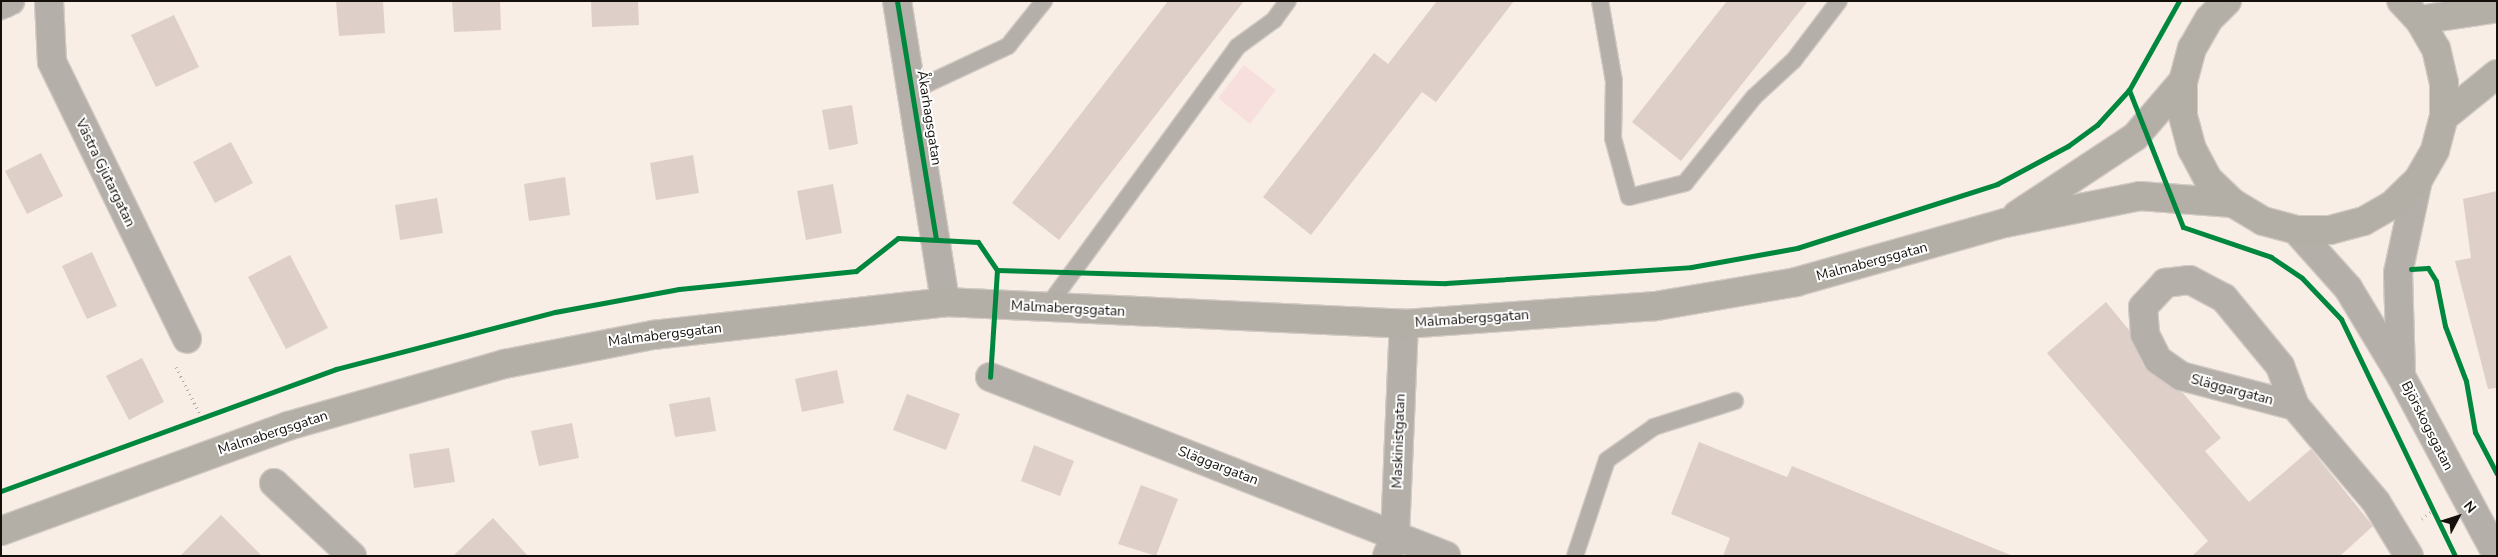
<!DOCTYPE html>
<meta charset="utf-8">
<style>
body{margin:0}
#map{position:relative;width:2498px;height:557px;overflow:hidden;background:#f8eee6;font-family:"Nunito Sans",sans-serif}
div>[style]{position:absolute}
[style*='--x']{left:calc(var(--x)*1px);top:calc(var(--y)*1px);width:calc(var(--w)*1px);rotate:calc(var(--a)*1deg)}
.green>*{inset:0;background:#f7dfdd}
.building>*{inset:0;background:#ded0c9}
.path>*{height:3px;margin-top:-1.5px;transform-origin:0;background:repeating-linear-gradient(90deg,#b1aca5 0 1px,transparent 0 5px)}
.roads{filter:drop-shadow(1px 0 #d2cac5) drop-shadow(-1px 0 #d2cac5) drop-shadow(0 1px #d2cac5) drop-shadow(0 -1px #d2cac5)}
.service>*{height:16px;margin:-8px;padding:0 8px;transform-origin:8px;border-radius:8px;background:#b4b0a9}
.minor>*{height:28px;margin:-14px;padding:0 14px;transform-origin:14px;border-radius:14px;background:#b4b0a9}
.tertiary>*{height:28px;margin:-14px;padding:0 14px;transform-origin:14px;border-radius:14px;background:#b4b0a9}
.secondary>*{height:28px;margin:-14px;padding:0 14px;transform-origin:14px;border-radius:14px;background:#b3aea6}
.cycleway>*{height:5px;margin:-2.5px;padding:0 2.5px;transform-origin:2.5px;border-radius:2.5px;background:#00873e}
span{translate:-50% -50%;white-space:nowrap;text-align:center;line-height:1.15;-webkit-text-stroke:4px #fff;paint-order:stroke}
.street-label{font-size:14px;color:#15100b}
.frame{position:absolute;inset:0;border:2px solid #15100b;pointer-events:none}
.north{position:absolute;left:2433px;top:492px;width:50px;height:50px;-webkit-text-stroke:4px #fff;paint-order:stroke;rotate:50deg;font-size:14px;font-weight:700;line-height:20px;text-align:center;color:#15100b}
.north::after{content:'';display:block;margin:auto;width:18px;height:22px;background:#15100b;clip-path:polygon(50% 0,100% 100%,50% 72%,0 100%)}
</style>
<div id="map">
<div class="green">
<i style="clip-path:polygon(1244px 65px,1276px 90px,1250px 124px,1218px 98px)"></i>
</div>
<div class="building">
<i style="clip-path:polygon(336px 1px,383px 1px,385px 33px,339px 36px)"></i>
<i style="clip-path:polygon(452px 1px,500px 1px,501px 30px,454px 32px)"></i>
<i style="clip-path:polygon(591px 1px,638px 1px,639px 25px,592px 27px)"></i>
<i style="clip-path:polygon(1168px 1px,1244px 1px,1059px 240px,1012px 203px)"></i>
<i style="clip-path:polygon(1437px 1px,1514px 1px,1436px 102px,1422px 92px,1311px 235px,1263px 197px,1374px 53px,1388px 64px)"></i>
<i style="clip-path:polygon(1727px 1px,1808px 1px,1681px 161px,1632px 122px)"></i>
<i style="clip-path:polygon(174px 15px,199px 67px,156px 87px,131px 35px)"></i>
<i style="clip-path:polygon(852px 105px,858px 144px,829px 150px,822px 110px)"></i>
<i style="clip-path:polygon(231px 142px,253px 183px,215px 203px,193px 162px)"></i>
<i style="clip-path:polygon(41px 153px,63px 196px,27px 214px,5px 171px)"></i>
<i style="clip-path:polygon(693px 155px,699px 193px,656px 200px,650px 163px)"></i>
<i style="clip-path:polygon(565px 177px,570px 215px,529px 221px,524px 184px)"></i>
<i style="clip-path:polygon(833px 184px,842px 233px,806px 240px,797px 191px)"></i>
<i style="clip-path:polygon(2497px 191px,2497px 388px,2488px 389px,2455px 261px,2471px 258px,2463px 199px)"></i>
<i style="clip-path:polygon(437px 198px,443px 233px,400px 240px,395px 205px)"></i>
<i style="clip-path:polygon(92px 252px,117px 306px,87px 319px,62px 266px)"></i>
<i style="clip-path:polygon(290px 255px,328px 328px,286px 349px,248px 277px)"></i>
<i style="clip-path:polygon(2106px 302px,2129px 330px,2144px 367px,2183px 393px,2221px 438px,2205px 451px,2249px 502px,2311px 449px,2373px 526px,2340px 556px,2192px 556px,2208px 541px,2047px 353px)"></i>
<i style="clip-path:polygon(142px 358px,164px 402px,129px 420px,106px 376px)"></i>
<i style="clip-path:polygon(837px 370px,844px 403px,802px 412px,795px 379px)"></i>
<i style="clip-path:polygon(907px 394px,960px 414px,946px 450px,893px 430px)"></i>
<i style="clip-path:polygon(710px 397px,716px 431px,675px 437px,669px 404px)"></i>
<i style="clip-path:polygon(572px 423px,579px 458px,539px 466px,531px 431px)"></i>
<i style="clip-path:polygon(1699px 442px,1787px 477px,1792px 466px,2013px 556px,1723px 556px,1730px 538px,1671px 514px)"></i>
<i style="clip-path:polygon(1034px 445px,1074px 461px,1060px 496px,1021px 481px)"></i>
<i style="clip-path:polygon(449px 448px,455px 482px,414px 488px,409px 454px)"></i>
<i style="clip-path:polygon(1141px 485px,1178px 499px,1156px 556px,1118px 544px)"></i>
<i style="clip-path:polygon(221px 515px,262px 556px,180px 556px)"></i>
<i style="clip-path:polygon(493px 518px,528px 556px,453px 556px)"></i>
</div>
<div class="path">
<i style="--x:176;--y:367;--w:57;--a:63"></i>
<i style="--x:2422;--y:519;--w:14;--a:-39"></i>
</div>
<div class="roads">
<div class="service">
<i style="--x:1600;--y:1;--w:81;--a:80.1"></i>
<i style="--x:1614;--y:81;--w:57;--a:91"></i>
<i style="--x:1613;--y:138;--w:61;--a:74.8"></i>
<i style="--x:1629;--y:197;--w:58;--a:-14"></i>
<i style="--x:1685;--y:183;--w:110;--a:-51.3"></i>
<i style="--x:1754;--y:97;--w:54;--a:-42.8"></i>
<i style="--x:1794;--y:60;--w:74;--a:-52.7"></i>
<i style="--x:914;--y:90;--w:104;--a:-25.1"></i>
<i style="--x:1008;--y:46;--w:58;--a:-51.3"></i>
<i style="--x:1047;--y:307;--w:322;--a:-53.8"></i>
<i style="--x:1237;--y:47;--w:46;--a:-36.1"></i>
<i style="--x:1274;--y:20;--w:24;--a:-54"></i>
<i style="--x:1575;--y:556;--w:101;--a:-71.6"></i>
<i style="--x:1607;--y:460;--w:57;--a:-35.1"></i>
<i style="--x:1654;--y:427;--w:85;--a:-17.8"></i>
</div>
<div class="minor">
<i style="--x:49;--y:1;--w:61;--a:87.2"></i>
<i style="--x:52;--y:62;--w:308;--a:64"></i>
<i style="--x:897;--y:1;--w:305;--a:80.9"></i>
<i style="--x:1;--y:5;--w:10;--a:-24"></i>
<i style="--x:990;--y:377;--w:490;--a:21.4"></i>
<i style="--x:2295;--y:406;--w:118;--a:-165.3"></i>
<i style="--x:2181;--y:376;--w:28;--a:-145"></i>
<i style="--x:2158;--y:360;--w:29;--a:-117"></i>
<i style="--x:2145;--y:334;--w:27;--a:-94"></i>
<i style="--x:2143;--y:307;--w:33;--a:-47"></i>
<i style="--x:2165;--y:283;--w:25;--a:-7"></i>
<i style="--x:2190;--y:280;--w:38;--a:28"></i>
<i style="--x:2224;--y:298;--w:88;--a:50.5"></i>
<i style="--x:2280;--y:366;--w:43;--a:69.4"></i>
<i style="--x:2295;--y:406;--w:126;--a:49.8"></i>
<i style="--x:2376;--y:502;--w:63;--a:58.6"></i>
<i style="--x:274;--y:483;--w:107;--a:43.1"></i>
<i style="--x:1387;--y:556;--w:22;--a:-68"></i>
<i style="--x:1395;--y:536;--w:212;--a:-87.6"></i>
</div>
<div class="tertiary">
<i style="--x:2296;--y:230;--w:78;--a:48.1"></i>
<i style="--x:2348;--y:288;--w:103;--a:58.9"></i>
<i style="--x:2401;--y:376;--w:203;--a:61.8"></i>
<i style="--x:2401;--y:374;--w:101;--a:-91.7"></i>
<i style="--x:2398;--y:273;--w:95;--a:-77.9"></i>
</div>
<div class="secondary">
<i style="--x:2227;--y:1;--w:25;--a:135"></i>
<i style="--x:2209;--y:19;--w:34;--a:120"></i>
<i style="--x:2192;--y:48;--w:34;--a:105"></i>
<i style="--x:2183;--y:81;--w:35;--a:90"></i>
<i style="--x:2183;--y:116;--w:34;--a:75"></i>
<i style="--x:2192;--y:149;--w:34;--a:62"></i>
<i style="--x:2208;--y:179;--w:35;--a:44"></i>
<i style="--x:2233;--y:203;--w:35;--a:31"></i>
<i style="--x:2263;--y:221;--w:34;--a:15"></i>
<i style="--x:2296;--y:230;--w:34;--a:0"></i>
<i style="--x:2330;--y:230;--w:35;--a:-15"></i>
<i style="--x:2364;--y:221;--w:34;--a:-30"></i>
<i style="--x:2393;--y:204;--w:35;--a:-44"></i>
<i style="--x:2418;--y:180;--w:34;--a:-60"></i>
<i style="--x:2435;--y:150;--w:34;--a:-75"></i>
<i style="--x:2444;--y:117;--w:34;--a:-90"></i>
<i style="--x:2444;--y:83;--w:35;--a:-103"></i>
<i style="--x:2436;--y:49;--w:34;--a:-120"></i>
<i style="--x:2419;--y:20;--w:26;--a:-133"></i>
<i style="--x:2419;--y:20;--w:79;--a:-8.7"></i>
<i style="--x:2444;--y:117;--w:68;--a:-39.1"></i>
<i style="--x:2017;--y:215;--w:141;--a:-33.5"></i>
<i style="--x:2135;--y:137;--w:74;--a:-49.4"></i>
<i style="--x:1;--y:531;--w:306;--a:-20.1"></i>
<i style="--x:288;--y:426;--w:225;--a:-16"></i>
<i style="--x:504;--y:364;--w:152;--a:-11"></i>
<i style="--x:653;--y:335;--w:294;--a:-6.4"></i>
<i style="--x:945;--y:302;--w:460;--a:2.7"></i>
<i style="--x:1404;--y:324;--w:253;--a:-4.1"></i>
<i style="--x:1656;--y:306;--w:142;--a:-9.7"></i>
<i style="--x:1796;--y:282;--w:217;--a:-15.8"></i>
<i style="--x:2005;--y:223;--w:138;--a:-11.3"></i>
<i style="--x:2140;--y:196;--w:93;--a:4.3"></i>
</div>
</div>
<div class="cycleway">
<i style="--x:897;--y:1;--w:241;--a:80.7"></i>
<i style="--x:2129;--y:90;--w:147;--a:68.5"></i>
<i style="--x:2183;--y:227;--w:93;--a:18.8"></i>
<i style="--x:2271;--y:257;--w:37;--a:34"></i>
<i style="--x:2302;--y:278;--w:57;--a:46.4"></i>
<i style="--x:2341;--y:319;--w:263;--a:64.3"></i>
<i style="--x:2411;--y:269;--w:17;--a:-3"></i>
<i style="--x:2428;--y:268;--w:15;--a:58"></i>
<i style="--x:2436;--y:281;--w:46;--a:78.7"></i>
<i style="--x:2445;--y:326;--w:59;--a:69.1"></i>
<i style="--x:2466;--y:381;--w:52;--a:80"></i>
<i style="--x:2475;--y:432;--w:47;--a:62.4"></i>
<i style="--x:997;--y:270;--w:449;--a:1.7"></i>
<i style="--x:1446;--y:283;--w:246;--a:-3.7"></i>
<i style="--x:1691;--y:267;--w:108;--a:-10.2"></i>
<i style="--x:1797;--y:248;--w:210;--a:-17.7"></i>
<i style="--x:1997;--y:184;--w:81;--a:-28.2"></i>
<i style="--x:2068;--y:146;--w:36;--a:-36"></i>
<i style="--x:2097;--y:125;--w:47;--a:-47.6"></i>
<i style="--x:2129;--y:90;--w:102;--a:-60.7"></i>
<i style="--x:1;--y:491;--w:357;--a:-20"></i>
<i style="--x:336;--y:369;--w:226;--a:-14.6"></i>
<i style="--x:555;--y:312;--w:126;--a:-10.5"></i>
<i style="--x:679;--y:289;--w:178;--a:-5.8"></i>
<i style="--x:856;--y:271;--w:53;--a:-38.2"></i>
<i style="--x:898;--y:238;--w:80;--a:2.9"></i>
<i style="--x:978;--y:242;--w:34;--a:56"></i>
<i style="--x:997;--y:270;--w:107;--a:93.7"></i>
</div>
<div class="street-label">
<span style="left:929px;top:118px;rotate:81deg">Åkarhagsgatan</span>
<span style="left:105px;top:173px;rotate:64deg">Västra Gjutargatan</span>
<span style="left:1872px;top:262px;rotate:-15deg">Malmabergsgatan</span>
<span style="left:1068px;top:309px;rotate:3deg">Malmabergsgatan</span>
<span style="left:1472px;top:319px;rotate:-4deg">Malmabergsgatan</span>
<span style="left:665px;top:335px;rotate:-7deg">Malmabergsgatan</span>
<span style="left:2232px;top:390px;rotate:15deg">Släggargatan</span>
<span style="left:2427px;top:426px;rotate:63deg">Björskogsgatan</span>
<span style="left:273px;top:433px;rotate:-18deg">Malmabergsgatan</span>
<span style="left:1399px;top:441px;rotate:-88deg">Maskinistgatan</span>
<span style="left:1218px;top:466px;rotate:21deg">Släggargatan</span>
</div>
<div class="frame"></div>
<div class="north">N</div>
</div>
